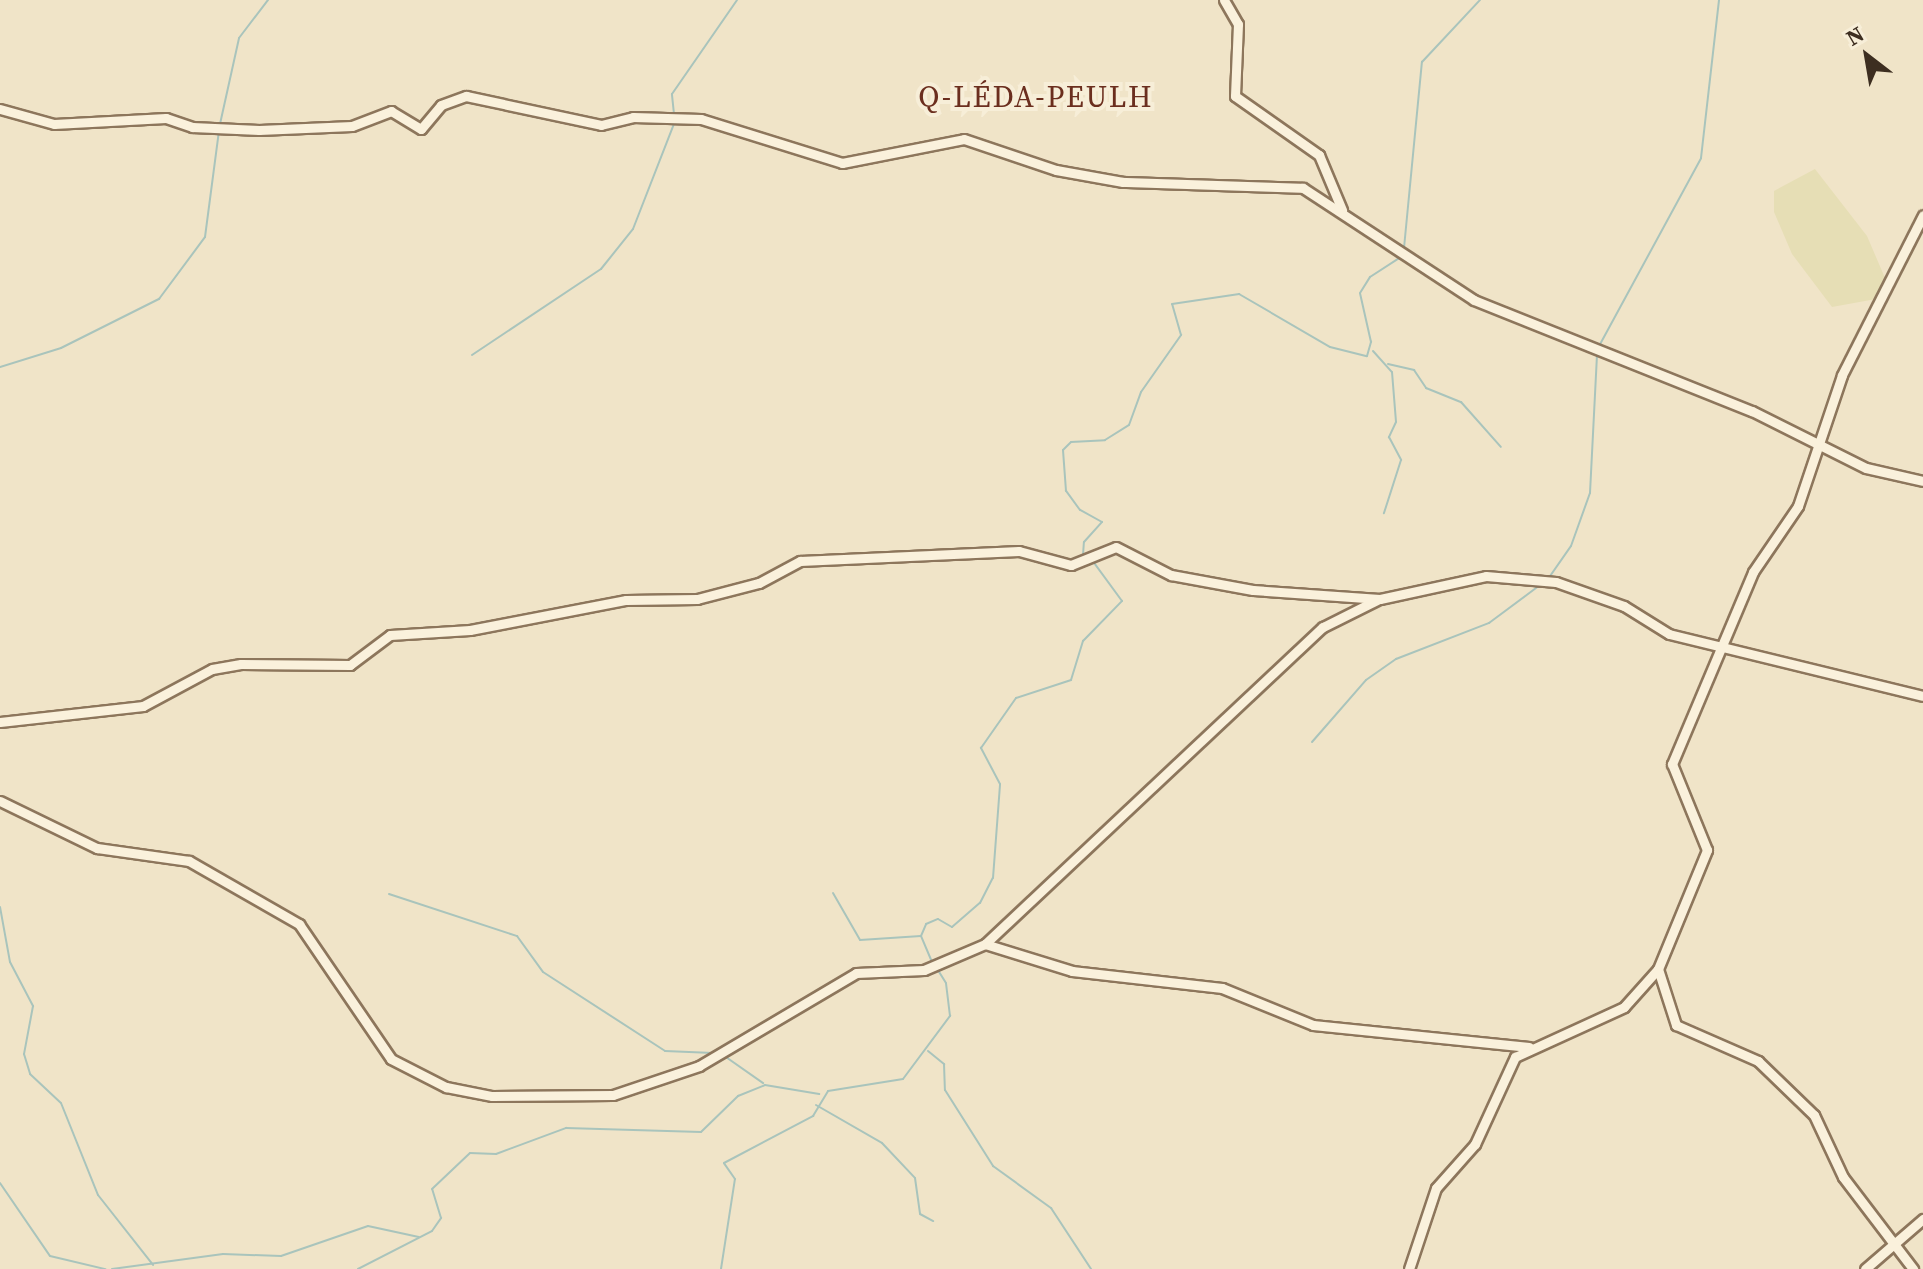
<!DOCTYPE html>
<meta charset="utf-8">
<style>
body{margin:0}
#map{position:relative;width:1923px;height:1269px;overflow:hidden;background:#f0e4c8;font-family:"Source Serif 4",serif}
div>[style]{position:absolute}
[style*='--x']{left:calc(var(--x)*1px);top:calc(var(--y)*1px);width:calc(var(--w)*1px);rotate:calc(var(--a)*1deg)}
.farmland>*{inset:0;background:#e6deb5}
.stream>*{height:2px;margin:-1px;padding:0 1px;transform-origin:1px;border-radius:1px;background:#a9c4bc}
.roads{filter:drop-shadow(2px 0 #8d765c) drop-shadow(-2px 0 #8d765c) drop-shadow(0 2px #8d765c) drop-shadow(0 -2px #8d765c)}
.minor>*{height:9px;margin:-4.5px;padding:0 4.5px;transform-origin:4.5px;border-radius:4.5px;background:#faf1dc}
span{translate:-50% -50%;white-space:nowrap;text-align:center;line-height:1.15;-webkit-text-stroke:8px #f7eed8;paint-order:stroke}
.quarter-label{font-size:30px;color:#6b2e1e;letter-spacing:2px}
.north{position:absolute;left:1827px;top:16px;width:80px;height:80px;-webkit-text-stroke:6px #f7eed8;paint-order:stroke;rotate:329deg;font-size:22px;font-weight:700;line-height:32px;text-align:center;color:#3d2e20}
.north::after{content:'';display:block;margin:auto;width:28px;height:36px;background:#3d2e20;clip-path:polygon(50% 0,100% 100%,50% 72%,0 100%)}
</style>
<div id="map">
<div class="farmland">
<i style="clip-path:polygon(1815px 169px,1867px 236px,1888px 285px,1876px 299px,1832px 307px,1792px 254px,1774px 212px,1774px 191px)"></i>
</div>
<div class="stream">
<i style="--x:674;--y:114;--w:20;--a:-96"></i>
<i style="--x:672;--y:94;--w:114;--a:-55.3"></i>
<i style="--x:220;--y:124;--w:88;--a:-77.5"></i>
<i style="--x:239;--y:38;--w:48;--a:-52.7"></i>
<i style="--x:1404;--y:248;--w:187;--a:-84.5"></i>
<i style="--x:1422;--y:62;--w:85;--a:-46.9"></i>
<i style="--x:1598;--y:348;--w:216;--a:-61.5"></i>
<i style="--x:1701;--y:158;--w:159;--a:-83.5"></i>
<i style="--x:1373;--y:351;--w:28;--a:48"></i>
<i style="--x:1392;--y:372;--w:50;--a:85.4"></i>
<i style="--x:1396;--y:422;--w:17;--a:115"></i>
<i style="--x:1389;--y:437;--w:26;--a:62"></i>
<i style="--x:1401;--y:460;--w:56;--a:107.8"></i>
<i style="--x:472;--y:355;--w:155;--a:-33.7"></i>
<i style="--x:601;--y:269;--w:51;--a:-51.3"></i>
<i style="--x:633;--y:229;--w:116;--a:-68.7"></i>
<i style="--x:1388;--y:364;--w:27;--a:13"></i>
<i style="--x:1414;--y:370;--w:22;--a:56"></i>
<i style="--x:1426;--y:388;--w:38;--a:22"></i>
<i style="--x:1461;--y:402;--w:60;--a:48.4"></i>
<i style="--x:0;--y:367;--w:64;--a:-17.3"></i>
<i style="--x:61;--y:348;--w:110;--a:-26.6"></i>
<i style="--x:159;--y:299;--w:77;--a:-53.4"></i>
<i style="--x:205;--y:237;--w:108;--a:-82.5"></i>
<i style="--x:1083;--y:555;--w:13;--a:-86"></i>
<i style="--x:1084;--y:542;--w:27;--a:-48"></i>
<i style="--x:1102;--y:522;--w:25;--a:-151"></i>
<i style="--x:1080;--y:510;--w:24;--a:-126"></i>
<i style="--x:1066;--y:491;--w:41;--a:-94.2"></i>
<i style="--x:1063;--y:450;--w:11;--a:-45"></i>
<i style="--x:1071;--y:442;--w:34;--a:-3"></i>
<i style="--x:1105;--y:440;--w:28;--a:-32"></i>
<i style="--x:1129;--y:425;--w:35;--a:-70"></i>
<i style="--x:1141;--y:392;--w:70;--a:-54.9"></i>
<i style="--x:1181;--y:335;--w:32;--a:-106"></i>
<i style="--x:1172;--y:304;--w:68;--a:-8.5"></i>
<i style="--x:1239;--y:294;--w:105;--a:30.2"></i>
<i style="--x:1330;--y:347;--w:38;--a:14"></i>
<i style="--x:1367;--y:356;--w:15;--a:-74"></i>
<i style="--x:1371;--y:342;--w:50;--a:-102.7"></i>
<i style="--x:1360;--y:293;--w:19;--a:-58"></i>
<i style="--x:1370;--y:277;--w:37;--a:-33"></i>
<i style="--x:1548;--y:579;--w:40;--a:-55.1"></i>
<i style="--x:1571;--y:546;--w:56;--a:-70.3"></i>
<i style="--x:1590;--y:493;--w:140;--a:-87.1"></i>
<i style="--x:1312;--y:742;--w:82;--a:-48.9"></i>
<i style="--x:1366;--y:680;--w:37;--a:-35"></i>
<i style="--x:1396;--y:659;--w:100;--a:-21.2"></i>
<i style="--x:1489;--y:623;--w:64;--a:-36.7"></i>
<i style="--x:833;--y:893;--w:54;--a:60.1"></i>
<i style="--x:860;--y:940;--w:61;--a:-3.8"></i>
<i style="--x:389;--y:894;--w:135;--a:18.2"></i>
<i style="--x:517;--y:936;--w:44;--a:54.2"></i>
<i style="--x:543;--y:972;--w:145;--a:32.9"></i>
<i style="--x:665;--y:1051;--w:48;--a:2.4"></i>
<i style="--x:0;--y:907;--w:56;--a:79.7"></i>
<i style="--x:10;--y:962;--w:50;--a:62.4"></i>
<i style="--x:33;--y:1006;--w:49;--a:100.6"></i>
<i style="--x:24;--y:1054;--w:21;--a:73"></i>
<i style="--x:30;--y:1074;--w:42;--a:43.1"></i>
<i style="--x:61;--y:1103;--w:99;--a:68.1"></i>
<i style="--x:98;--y:1195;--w:89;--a:51.8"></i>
<i style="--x:932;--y:962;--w:28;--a:-113"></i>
<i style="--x:921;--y:936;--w:13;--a:-67"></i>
<i style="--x:926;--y:924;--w:13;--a:-23"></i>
<i style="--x:938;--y:919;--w:16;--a:30"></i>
<i style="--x:952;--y:927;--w:37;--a:-41"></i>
<i style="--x:980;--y:903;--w:28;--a:-63"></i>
<i style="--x:993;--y:878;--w:94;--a:-85.7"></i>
<i style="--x:1000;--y:784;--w:41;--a:-117.8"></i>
<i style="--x:981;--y:748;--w:61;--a:-55"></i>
<i style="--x:1016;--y:698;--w:58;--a:-18.1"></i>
<i style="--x:1071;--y:680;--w:41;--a:-72.9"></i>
<i style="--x:1083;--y:641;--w:56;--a:-45.7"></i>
<i style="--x:1122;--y:601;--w:51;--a:-126.2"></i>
<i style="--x:928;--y:1051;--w:21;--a:39"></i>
<i style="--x:944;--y:1064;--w:26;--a:88"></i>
<i style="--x:945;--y:1090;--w:90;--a:57.7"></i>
<i style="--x:993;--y:1166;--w:72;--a:35.9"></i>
<i style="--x:1051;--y:1208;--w:73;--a:56.7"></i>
<i style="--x:723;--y:1055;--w:49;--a:35"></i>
<i style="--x:816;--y:1105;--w:76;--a:29.9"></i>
<i style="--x:882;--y:1143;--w:48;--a:46.7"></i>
<i style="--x:915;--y:1178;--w:36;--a:82"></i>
<i style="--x:920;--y:1214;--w:15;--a:28"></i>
<i style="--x:0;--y:1183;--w:88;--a:55.6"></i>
<i style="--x:50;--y:1256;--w:57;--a:13.3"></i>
<i style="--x:112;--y:1269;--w:112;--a:-7.7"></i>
<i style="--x:223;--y:1254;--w:58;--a:2"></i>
<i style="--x:281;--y:1256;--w:92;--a:-19"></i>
<i style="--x:368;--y:1226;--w:52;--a:12.2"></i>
<i style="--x:358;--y:1269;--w:83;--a:-27.2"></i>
<i style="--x:432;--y:1231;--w:16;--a:-55"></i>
<i style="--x:441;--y:1218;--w:30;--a:-107"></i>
<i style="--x:432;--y:1189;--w:52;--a:-43.5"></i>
<i style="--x:470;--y:1153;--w:26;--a:2"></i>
<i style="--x:496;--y:1154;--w:75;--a:-20.4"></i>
<i style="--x:566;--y:1128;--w:135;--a:1.7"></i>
<i style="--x:701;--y:1132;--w:52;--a:-44.2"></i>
<i style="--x:738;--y:1096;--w:29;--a:-22"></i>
<i style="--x:765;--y:1085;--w:55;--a:9.5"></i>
<i style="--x:721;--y:1269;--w:91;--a:-81.2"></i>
<i style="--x:735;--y:1179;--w:19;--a:-125"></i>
<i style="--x:724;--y:1163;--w:101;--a:-27.8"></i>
<i style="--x:813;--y:1116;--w:29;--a:-59"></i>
<i style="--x:828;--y:1091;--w:76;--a:-9.1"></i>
<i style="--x:903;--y:1079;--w:79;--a:-53.3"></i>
<i style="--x:950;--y:1016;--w:33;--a:-97"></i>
<i style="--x:946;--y:983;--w:19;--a:-122"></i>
</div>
<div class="roads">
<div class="minor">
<i style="--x:1224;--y:0;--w:28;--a:60"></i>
<i style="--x:1238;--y:24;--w:72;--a:92.4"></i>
<i style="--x:1235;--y:96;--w:103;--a:35.1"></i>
<i style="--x:1319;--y:155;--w:60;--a:67.3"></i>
<i style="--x:0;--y:109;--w:56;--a:15.5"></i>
<i style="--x:54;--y:124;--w:112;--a:-3.1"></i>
<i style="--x:166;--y:118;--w:28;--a:19"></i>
<i style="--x:192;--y:127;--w:67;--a:2.6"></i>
<i style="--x:259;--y:130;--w:93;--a:-2.5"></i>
<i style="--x:352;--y:126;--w:42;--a:-21"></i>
<i style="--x:391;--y:111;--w:35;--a:31"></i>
<i style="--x:421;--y:129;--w:31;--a:-50"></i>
<i style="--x:441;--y:105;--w:27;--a:-20"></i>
<i style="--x:466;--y:96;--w:138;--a:12.1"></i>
<i style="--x:601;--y:125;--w:33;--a:-14"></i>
<i style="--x:633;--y:117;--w:68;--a:1.7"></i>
<i style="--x:701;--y:119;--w:148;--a:17.3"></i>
<i style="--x:842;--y:163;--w:124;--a:-11.1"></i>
<i style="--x:964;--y:139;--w:97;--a:18.6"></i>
<i style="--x:1056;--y:170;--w:68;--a:10.2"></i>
<i style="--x:1123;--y:182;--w:180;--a:1.9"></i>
<i style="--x:1303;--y:188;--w:204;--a:33.2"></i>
<i style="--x:1474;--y:300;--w:299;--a:21.8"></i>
<i style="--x:1752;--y:411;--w:127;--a:26.6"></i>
<i style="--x:1866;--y:468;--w:58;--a:12.8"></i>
<i style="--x:0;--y:722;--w:144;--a:-6.4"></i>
<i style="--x:143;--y:706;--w:78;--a:-28.2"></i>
<i style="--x:212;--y:669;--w:29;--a:-10"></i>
<i style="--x:241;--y:664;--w:109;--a:0.5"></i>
<i style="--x:350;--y:665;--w:50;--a:-36.9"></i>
<i style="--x:390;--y:635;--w:80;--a:-3.6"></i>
<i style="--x:470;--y:630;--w:159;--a:-10.9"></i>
<i style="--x:626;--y:600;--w:71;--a:-0.8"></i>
<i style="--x:697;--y:599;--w:64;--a:-14.5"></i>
<i style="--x:759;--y:583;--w:47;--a:-28.2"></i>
<i style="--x:800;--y:561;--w:219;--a:-2.6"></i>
<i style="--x:1019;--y:551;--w:54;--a:15.1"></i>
<i style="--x:1071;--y:565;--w:48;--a:-21.8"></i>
<i style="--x:1116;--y:547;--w:62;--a:27"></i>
<i style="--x:1171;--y:575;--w:83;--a:10.4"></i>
<i style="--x:1253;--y:590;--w:127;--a:4.1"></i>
<i style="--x:1380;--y:599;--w:108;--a:-12.2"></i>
<i style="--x:1486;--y:576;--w:70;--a:4.9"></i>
<i style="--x:1556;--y:582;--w:72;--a:19.4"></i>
<i style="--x:1624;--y:606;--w:53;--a:31.9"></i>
<i style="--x:1669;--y:634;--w:261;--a:13.7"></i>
<i style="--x:0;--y:801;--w:108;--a:25.9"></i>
<i style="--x:97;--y:848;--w:93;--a:8"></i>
<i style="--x:189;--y:861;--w:127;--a:29.8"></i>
<i style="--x:299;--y:924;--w:163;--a:55.7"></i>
<i style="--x:391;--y:1059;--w:62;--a:27"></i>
<i style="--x:446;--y:1087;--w:47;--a:11.1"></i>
<i style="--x:492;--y:1096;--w:121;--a:-0.5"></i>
<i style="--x:613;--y:1095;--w:91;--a:-18.6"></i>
<i style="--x:699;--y:1066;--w:182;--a:-30.6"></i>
<i style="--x:856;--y:973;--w:68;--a:-2.5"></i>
<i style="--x:924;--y:970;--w:66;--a:-23.1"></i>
<i style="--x:985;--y:944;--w:91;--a:17.2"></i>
<i style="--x:1072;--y:971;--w:151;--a:6.5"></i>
<i style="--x:1222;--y:988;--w:98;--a:22.1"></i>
<i style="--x:1313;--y:1025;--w:217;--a:5.8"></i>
<i style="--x:985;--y:944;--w:463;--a:-43.2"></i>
<i style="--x:1323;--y:627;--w:60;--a:-26.6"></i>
<i style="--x:1658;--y:969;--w:59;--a:72.2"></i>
<i style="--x:1676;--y:1025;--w:90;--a:23.7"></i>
<i style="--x:1758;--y:1061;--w:78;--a:44"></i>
<i style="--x:1814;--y:1115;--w:68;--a:64.9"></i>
<i style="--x:1843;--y:1177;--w:116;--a:52.7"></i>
<i style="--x:1409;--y:1269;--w:85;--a:-71.6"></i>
<i style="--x:1436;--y:1188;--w:59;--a:-48.4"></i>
<i style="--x:1475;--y:1144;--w:96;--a:-65.3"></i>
<i style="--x:1515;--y:1057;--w:120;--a:-24.6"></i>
<i style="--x:1624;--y:1007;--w:51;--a:-48.2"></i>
<i style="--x:1658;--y:969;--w:129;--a:-67.6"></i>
<i style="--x:1707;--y:850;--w:93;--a:-112.1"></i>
<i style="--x:1672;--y:764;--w:208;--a:-67.1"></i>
<i style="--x:1753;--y:572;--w:80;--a:-55.7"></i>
<i style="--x:1798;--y:506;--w:138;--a:-71.4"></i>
<i style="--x:1842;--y:375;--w:179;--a:-63.1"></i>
<i style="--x:1865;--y:1269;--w:77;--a:-40.8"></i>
</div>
</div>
<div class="quarter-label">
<span style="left:1036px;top:97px">Q-LÉDA-PEULH</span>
</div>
<div class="north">N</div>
</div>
